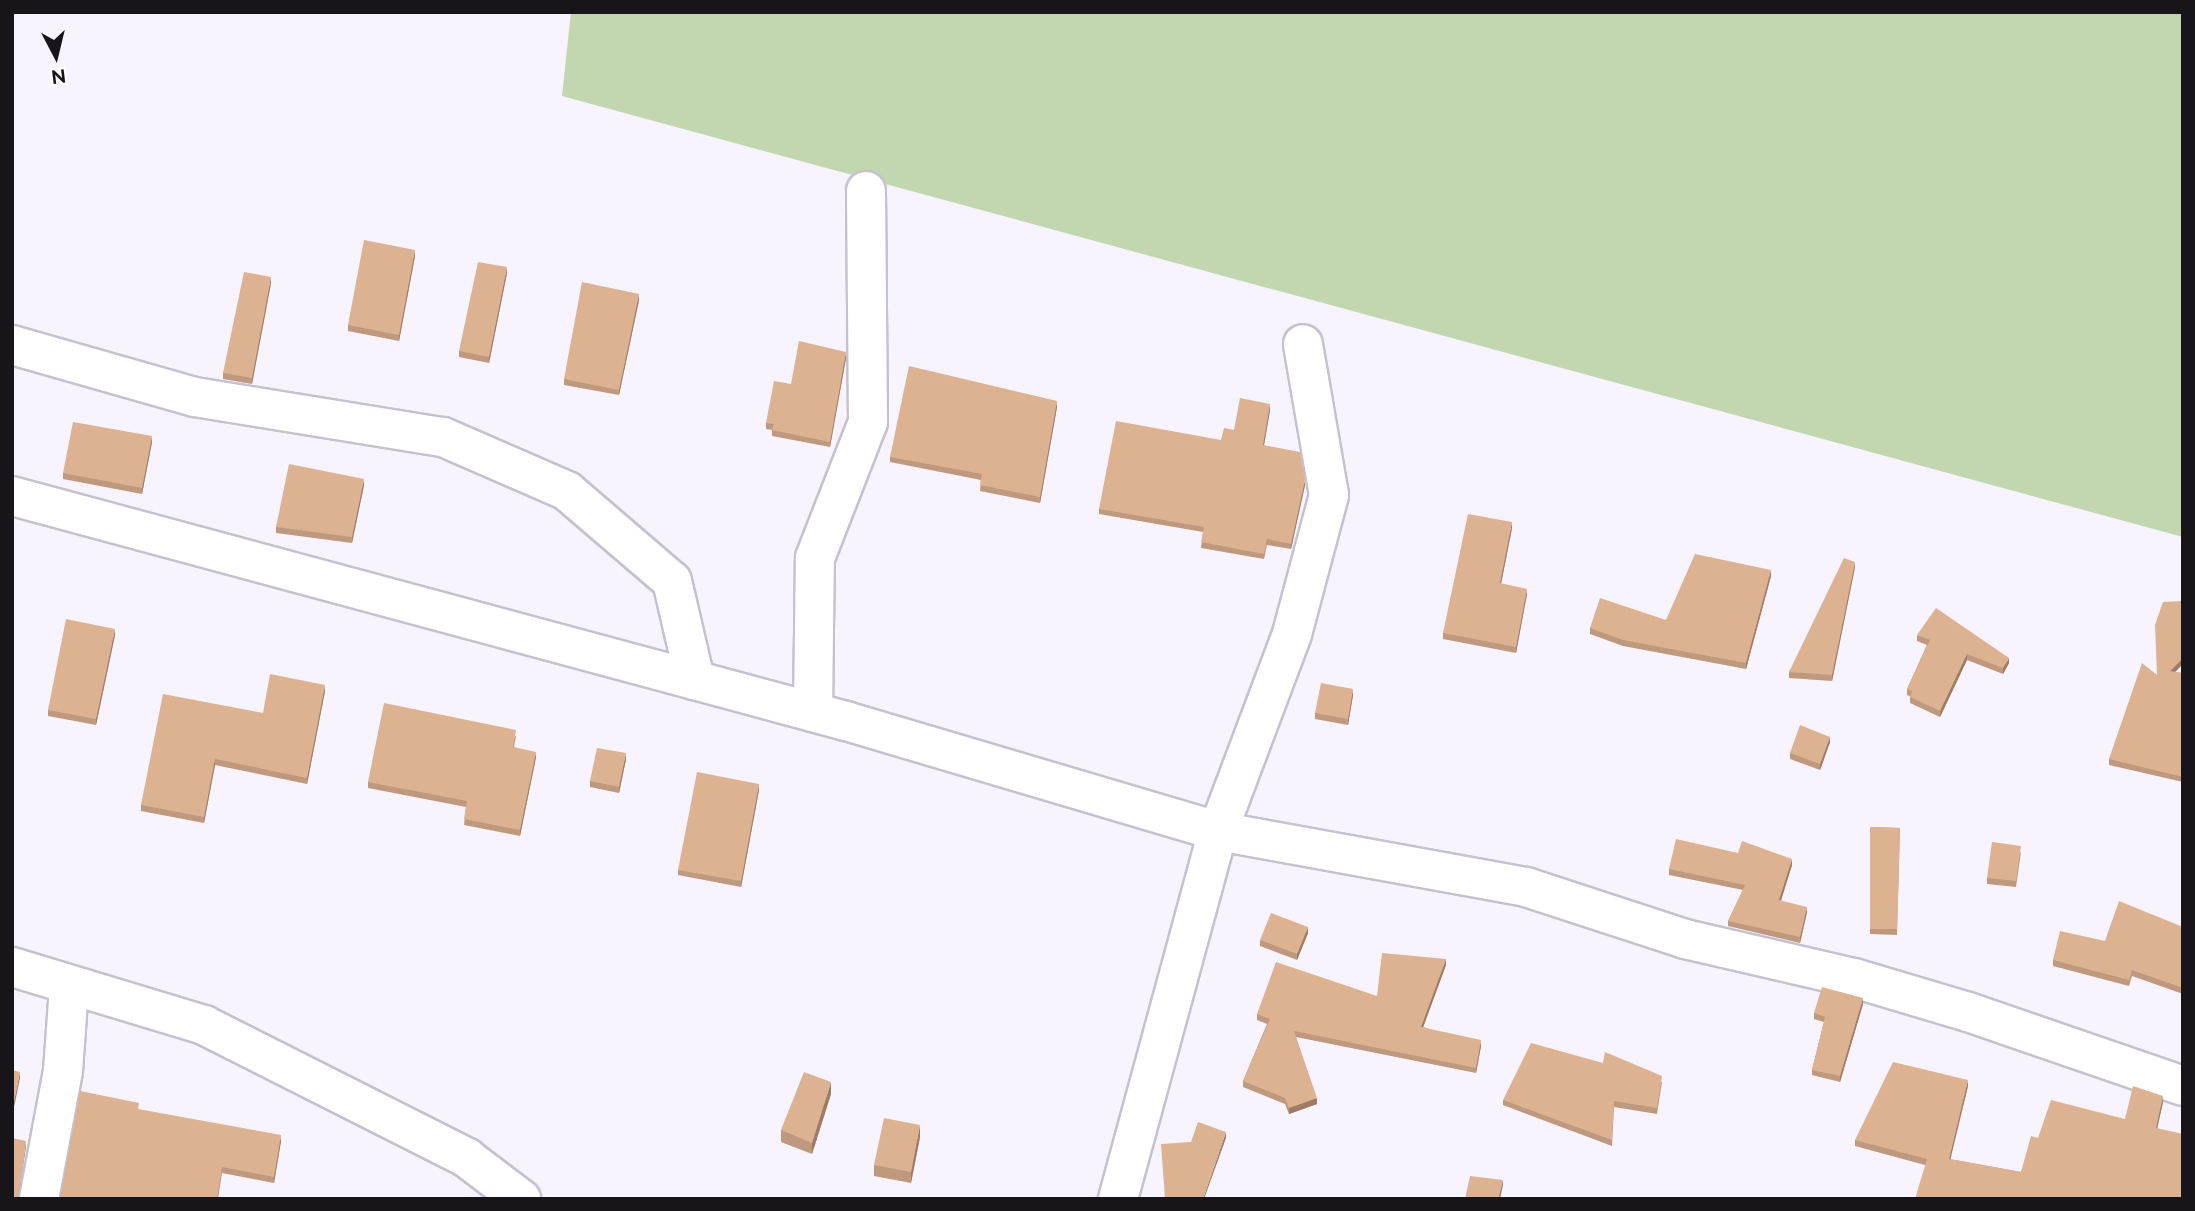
<!DOCTYPE html>
<style>
body{margin:0}
#map{position:relative;width:2195px;height:1211px;overflow:hidden;background:#f7f3ff;font-family:Raleway,sans-serif}
div>[style]{position:absolute}
[style*='--x']{left:calc(var(--x)*1px);top:calc(var(--y)*1px);width:calc(var(--w)*1px);rotate:calc(var(--a)*1deg)}
.green>*{inset:0;background:#c2d7af}
.roads{filter:drop-shadow(2px 0 #c5c1cf) drop-shadow(-2px 0 #c5c1cf) drop-shadow(0 2px #c5c1cf) drop-shadow(0 -2px #c5c1cf)}
.minor>*{height:38px;margin:-19px;padding:0 19px;transform-origin:19px;border-radius:19px;background:#fff}
.wall>*{inset:0;background:#be997d}
.shaded-wall>*{inset:0;background:#9b7d66}
.building>*{inset:0;background:#ddb291}
span{translate:-50% -50%;white-space:nowrap;text-align:center;line-height:1.15;-webkit-text-stroke:6px #fff;paint-order:stroke}
.frame{position:absolute;inset:0;border:14px solid #17151a;pointer-events:none}
.north{position:absolute;left:21px;top:21px;width:70px;height:70px;-webkit-text-stroke:5px #fff;paint-order:stroke;rotate:173deg;font-size:19px;font-weight:700;line-height:28px;text-align:center;color:#17151a}
.north::after{content:'';display:block;margin:auto;width:24px;height:32px;background:#17151a;clip-path:polygon(50% 0,100% 100%,50% 72%,0 100%)}
</style>
<div id="map">
<div class="green">
<i style="clip-path:polygon(571px 12px,2183px 12px,2183px 537px,562px 96px)"></i>
</div>
<div class="roads">
<div class="minor">
<i style="--x:12;--y:345;--w:190;--a:15.9"></i>
<i style="--x:195;--y:397;--w:251;--a:9.2"></i>
<i style="--x:443;--y:437;--w:135;--a:23.5"></i>
<i style="--x:567;--y:491;--w:138;--a:40.6"></i>
<i style="--x:672;--y:581;--w:102;--a:76.9"></i>
<i style="--x:12;--y:496;--w:864;--a:15.1"></i>
<i style="--x:846;--y:721;--w:388;--a:16.5"></i>
<i style="--x:1218;--y:831;--w:313;--a:10.3"></i>
<i style="--x:1526;--y:887;--w:167;--a:18.1"></i>
<i style="--x:1685;--y:939;--w:173;--a:13"></i>
<i style="--x:1854;--y:978;--w:119;--a:16.6"></i>
<i style="--x:1968;--y:1012;--w:227;--a:19"></i>
<i style="--x:813;--y:712;--w:154;--a:-89.3"></i>
<i style="--x:815;--y:558;--w:146;--a:-68.7"></i>
<i style="--x:868;--y:422;--w:231;--a:-90.5"></i>
<i style="--x:12;--y:967;--w:201;--a:16.8"></i>
<i style="--x:204;--y:1025;--w:295;--a:26.8"></i>
<i style="--x:467;--y:1158;--w:68;--a:37.2"></i>
<i style="--x:39;--y:1199;--w:130;--a:-79.4"></i>
<i style="--x:63;--y:1071;--w:84;--a:-85.9"></i>
<i style="--x:1118;--y:1199;--w:381;--a:-74.8"></i>
<i style="--x:1218;--y:831;--w:210;--a:-69.4"></i>
<i style="--x:1292;--y:634;--w:144;--a:-75.1"></i>
<i style="--x:1329;--y:495;--w:153;--a:-99.8"></i>
</div>
</div>
<div class="wall">
<i style="clip-path:polygon(415px 256px,399px 341px,348px 331px,348px 325px)"></i>
<i style="clip-path:polygon(507px 273px,489px 363px,459px 357px,459px 351px)"></i>
<i style="clip-path:polygon(271px 283px,252px 384px,223px 379px,223px 373px)"></i>
<i style="clip-path:polygon(639px 300px,619px 395px,564px 385px,564px 379px)"></i>
<i style="clip-path:polygon(846px 358px,830px 447px,772px 436px,772px 430px,766px 429px,766px 423px,791px 384px)"></i>
<i style="clip-path:polygon(1057px 407px,1040px 503px,980px 491px,981px 480px,890px 462px,890px 457px)"></i>
<i style="clip-path:polygon(1270px 410px,1264px 445px,1305px 485px,1291px 549px,1267px 545px,1264px 559px,1201px 548px,1203px 532px,1099px 514px,1099px 509px,1221px 440px,1234px 430px)"></i>
<i style="clip-path:polygon(152px 442px,142px 494px,63px 479px,63px 473px)"></i>
<i style="clip-path:polygon(364px 485px,352px 543px,276px 533px,276px 527px)"></i>
<i style="clip-path:polygon(1512px 528px,1501px 584px,1527px 594px,1516px 653px,1443px 639px,1443px 633px)"></i>
<i style="clip-path:polygon(1855px 567px,1832px 681px,1789px 678px,1789px 672px)"></i>
<i style="clip-path:polygon(1771px 576px,1746px 669px,1623px 646px,1590px 634px,1590px 628px,1666px 620px)"></i>
<i style="clip-path:polygon(2183px 601px,2183px 664px,2175px 672px,2183px 673px,2183px 782px,2109px 765px,2109px 759px,2157px 675px)"></i>
<i style="clip-path:polygon(115px 635px,96px 725px,48px 716px,48px 710px)"></i>
<i style="clip-path:polygon(1917px 635px,2009px 663px,2003px 674px,1967px 660px,1940px 717px,1910px 703px,1910px 696px,1907px 695px,1907px 689px,1927px 645px,1917px 641px)"></i>
<i style="clip-path:polygon(325px 691px,307px 784px,215px 765px,204px 823px,141px 811px,141px 805px,263px 713px)"></i>
<i style="clip-path:polygon(1353px 695px,1348px 725px,1315px 719px,1315px 713px)"></i>
<i style="clip-path:polygon(516px 736px,514px 747px,536px 757px,520px 836px,464px 825px,466px 807px,368px 788px,368px 782px)"></i>
<i style="clip-path:polygon(1830px 742px,1820px 770px,1790px 759px,1790px 753px)"></i>
<i style="clip-path:polygon(626px 759px,619px 793px,590px 787px,590px 781px)"></i>
<i style="clip-path:polygon(759px 790px,741px 887px,678px 875px,678px 870px)"></i>
<i style="clip-path:polygon(1870px 827px,1900px 828px,1897px 935px,1870px 934px)"></i>
<i style="clip-path:polygon(2021px 852px,2016px 887px,1987px 884px,1987px 878px)"></i>
<i style="clip-path:polygon(1792px 865px,1781px 901px,1807px 912px,1800px 943px,1728px 926px,1728px 921px,1743px 890px,1669px 875px,1669px 869px)"></i>
<i style="clip-path:polygon(2183px 927px,2183px 994px,2132px 976px,2129px 986px,2053px 966px,2053px 960px,2105px 941px)"></i>
<i style="clip-path:polygon(1308px 933px,1297px 960px,1260px 946px,1260px 940px)"></i>
<i style="clip-path:polygon(1446px 965px,1423px 1027px,1481px 1046px,1476px 1073px,1296px 1037px,1317px 1104px,1289px 1114px,1285px 1104px,1243px 1087px,1243px 1081px,1267px 1024px,1257px 1020px,1257px 1014px,1377px 996px)"></i>
<i style="clip-path:polygon(1863px 1004px,1840px 1082px,1812px 1075px,1812px 1070px,1824px 1022px,1814px 1019px,1814px 1013px)"></i>
<i style="clip-path:polygon(1662px 1082px,1657px 1114px,1614px 1107px,1612px 1146px,1503px 1105px,1503px 1100px)"></i>
<i style="clip-path:polygon(1968px 1086px,1950px 1159px,2021px 1172px,2038px 1138px,2125px 1119px,2163px 1102px,2157px 1128px,2183px 1199px,1925px 1165px,1855px 1146px,1855px 1140px)"></i>
<i style="clip-path:polygon(831px 1094px,812px 1154px,781px 1142px,781px 1130px)"></i>
<i style="clip-path:polygon(139px 1110px,281px 1141px,274px 1183px,222px 1173px,218px 1199px,60px 1199px)"></i>
<i style="clip-path:polygon(920px 1137px,911px 1183px,874px 1176px,874px 1165px)"></i>
</div>
<div class="shaded-wall">
<i style="clip-path:polygon(415px 250px,415px 256px,399px 341px,399px 335px)"></i>
<i style="clip-path:polygon(507px 267px,507px 273px,489px 363px,489px 357px)"></i>
<i style="clip-path:polygon(271px 277px,271px 283px,252px 384px,252px 378px)"></i>
<i style="clip-path:polygon(639px 294px,639px 300px,619px 395px,619px 390px)"></i>
<i style="clip-path:polygon(846px 352px,846px 358px,830px 447px,830px 442px)"></i>
<i style="clip-path:polygon(1057px 401px,1057px 407px,1040px 503px,1040px 497px)"></i>
<i style="clip-path:polygon(1270px 404px,1270px 410px,1263px 451px,1263px 445px)"></i>
<i style="clip-path:polygon(152px 436px,152px 442px,142px 494px,142px 488px)"></i>
<i style="clip-path:polygon(364px 479px,364px 485px,352px 543px,352px 537px)"></i>
<i style="clip-path:polygon(1305px 480px,1305px 485px,1291px 549px,1291px 544px)"></i>
<i style="clip-path:polygon(1512px 522px,1512px 528px,1500px 589px,1500px 583px)"></i>
<i style="clip-path:polygon(1855px 562px,1855px 567px,1832px 681px,1832px 675px)"></i>
<i style="clip-path:polygon(1771px 570px,1771px 576px,1746px 669px,1746px 663px)"></i>
<i style="clip-path:polygon(1527px 589px,1527px 594px,1516px 653px,1516px 647px)"></i>
<i style="clip-path:polygon(115px 629px,115px 635px,96px 725px,96px 719px)"></i>
<i style="clip-path:polygon(1967px 654px,1967px 660px,1940px 717px,1940px 711px)"></i>
<i style="clip-path:polygon(2009px 658px,2009px 663px,2003px 674px,2003px 668px)"></i>
<i style="clip-path:polygon(2183px 658px,2183px 664px,2170px 677px,2170px 671px)"></i>
<i style="clip-path:polygon(325px 685px,325px 691px,307px 784px,307px 778px)"></i>
<i style="clip-path:polygon(1353px 689px,1353px 695px,1348px 725px,1348px 719px)"></i>
<i style="clip-path:polygon(1830px 737px,1830px 742px,1820px 770px,1820px 764px)"></i>
<i style="clip-path:polygon(536px 752px,536px 757px,520px 836px,520px 830px)"></i>
<i style="clip-path:polygon(626px 753px,626px 759px,619px 793px,619px 787px)"></i>
<i style="clip-path:polygon(215px 759px,215px 765px,204px 823px,204px 817px)"></i>
<i style="clip-path:polygon(759px 784px,759px 790px,741px 887px,741px 881px)"></i>
<i style="clip-path:polygon(1792px 859px,1792px 865px,1779px 906px,1779px 900px)"></i>
<i style="clip-path:polygon(1807px 907px,1807px 912px,1800px 943px,1800px 937px)"></i>
<i style="clip-path:polygon(1308px 927px,1308px 933px,1297px 960px,1297px 954px)"></i>
<i style="clip-path:polygon(1446px 959px,1446px 965px,1421px 1033px,1421px 1027px)"></i>
<i style="clip-path:polygon(1863px 998px,1863px 1004px,1840px 1082px,1840px 1076px)"></i>
<i style="clip-path:polygon(1481px 1040px,1481px 1046px,1476px 1073px,1476px 1068px)"></i>
<i style="clip-path:polygon(20px 1072px,20px 1078px,12px 1117px,12px 1111px)"></i>
<i style="clip-path:polygon(1968px 1080px,1968px 1086px,1949px 1165px,1949px 1159px)"></i>
<i style="clip-path:polygon(831px 1082px,831px 1094px,812px 1154px,812px 1143px)"></i>
<i style="clip-path:polygon(2163px 1096px,2163px 1102px,2156px 1134px,2156px 1128px)"></i>
<i style="clip-path:polygon(1317px 1098px,1317px 1104px,1289px 1114px,1289px 1108px)"></i>
<i style="clip-path:polygon(920px 1125px,920px 1137px,911px 1183px,911px 1172px)"></i>
<i style="clip-path:polygon(1226px 1132px,1226px 1138px,1204px 1199px,1203px 1199px)"></i>
<i style="clip-path:polygon(281px 1135px,281px 1141px,274px 1183px,274px 1177px)"></i>
<i style="clip-path:polygon(26px 1141px,26px 1147px,18px 1199px)"></i>
<i style="clip-path:polygon(1503px 1180px,1503px 1185px,1500px 1199px,1498px 1199px)"></i>
</div>
<div class="building">
<i style="clip-path:polygon(364px 240px,415px 250px,399px 335px,348px 325px)"></i>
<i style="clip-path:polygon(478px 262px,507px 267px,489px 357px,459px 351px)"></i>
<i style="clip-path:polygon(244px 272px,271px 277px,252px 378px,223px 373px)"></i>
<i style="clip-path:polygon(582px 282px,639px 294px,619px 390px,564px 379px)"></i>
<i style="clip-path:polygon(799px 341px,846px 352px,830px 442px,772px 430px,774px 424px,766px 423px,774px 381px,791px 384px)"></i>
<i style="clip-path:polygon(909px 366px,1057px 401px,1040px 497px,980px 485px,982px 474px,890px 457px)"></i>
<i style="clip-path:polygon(1240px 398px,1270px 404px,1263px 445px,1300px 452px,1305px 480px,1291px 544px,1267px 539px,1264px 554px,1201px 542px,1204px 527px,1099px 509px,1116px 421px,1221px 440px,1224px 428px,1234px 430px)"></i>
<i style="clip-path:polygon(73px 422px,152px 436px,142px 488px,63px 473px)"></i>
<i style="clip-path:polygon(289px 464px,364px 479px,352px 537px,276px 527px)"></i>
<i style="clip-path:polygon(1468px 514px,1512px 522px,1500px 583px,1527px 589px,1516px 647px,1443px 633px)"></i>
<i style="clip-path:polygon(1695px 554px,1771px 570px,1746px 663px,1623px 640px,1590px 628px,1600px 598px,1666px 620px)"></i>
<i style="clip-path:polygon(1844px 558px,1855px 562px,1832px 675px,1789px 672px)"></i>
<i style="clip-path:polygon(2183px 601px,2183px 658px,2170px 671px,2183px 673px,2183px 777px,2109px 759px,2142px 663px,2157px 675px,2155px 625px,2163px 602px)"></i>
<i style="clip-path:polygon(1936px 608px,2009px 658px,2003px 668px,1967px 654px,1940px 711px,1910px 697px,1912px 691px,1907px 689px,1930px 640px,1917px 635px)"></i>
<i style="clip-path:polygon(66px 619px,115px 629px,96px 719px,48px 710px)"></i>
<i style="clip-path:polygon(270px 674px,325px 685px,307px 778px,215px 759px,204px 817px,141px 805px,163px 694px,263px 713px)"></i>
<i style="clip-path:polygon(1321px 683px,1353px 689px,1348px 719px,1315px 713px)"></i>
<i style="clip-path:polygon(384px 703px,516px 730px,513px 747px,536px 752px,520px 830px,464px 819px,467px 801px,368px 782px)"></i>
<i style="clip-path:polygon(1800px 725px,1830px 737px,1820px 764px,1790px 753px)"></i>
<i style="clip-path:polygon(597px 748px,626px 753px,619px 787px,590px 781px)"></i>
<i style="clip-path:polygon(697px 772px,759px 784px,741px 881px,678px 870px)"></i>
<i style="clip-path:polygon(1870px 827px,1900px 828px,1897px 929px,1870px 929px)"></i>
<i style="clip-path:polygon(1676px 839px,1738px 853px,1742px 841px,1792px 859px,1779px 900px,1807px 907px,1800px 937px,1728px 921px,1745px 885px,1669px 869px)"></i>
<i style="clip-path:polygon(1992px 842px,2021px 846px,2016px 881px,1987px 878px)"></i>
<i style="clip-path:polygon(2119px 901px,2183px 927px,2183px 988px,2132px 970px,2129px 980px,2053px 960px,2060px 931px,2105px 941px)"></i>
<i style="clip-path:polygon(1271px 913px,1308px 927px,1297px 954px,1260px 940px)"></i>
<i style="clip-path:polygon(1382px 953px,1446px 959px,1421px 1027px,1481px 1040px,1476px 1068px,1294px 1031px,1317px 1098px,1289px 1108px,1285px 1098px,1243px 1081px,1270px 1019px,1257px 1014px,1276px 962px,1377px 996px)"></i>
<i style="clip-path:polygon(1822px 987px,1863px 998px,1840px 1076px,1812px 1070px,1825px 1017px,1814px 1013px)"></i>
<i style="clip-path:polygon(1531px 1043px,1603px 1063px,1605px 1052px,1662px 1076px,1657px 1108px,1614px 1101px,1612px 1140px,1503px 1100px)"></i>
<i style="clip-path:polygon(1893px 1062px,1968px 1080px,1949px 1159px,2021px 1172px,2031px 1136px,2038px 1138px,2051px 1100px,2125px 1119px,2133px 1086px,2163px 1096px,2156px 1128px,2183px 1134px,2183px 1199px,1915px 1199px,1927px 1159px,1855px 1140px)"></i>
<i style="clip-path:polygon(12px 1070px,20px 1072px,12px 1111px)"></i>
<i style="clip-path:polygon(804px 1072px,831px 1082px,812px 1143px,781px 1130px)"></i>
<i style="clip-path:polygon(80px 1091px,139px 1103px,138px 1109px,281px 1135px,274px 1177px,222px 1167px,217px 1199px,130px 1199px,120px 1197px,120px 1199px,60px 1199px)"></i>
<i style="clip-path:polygon(884px 1118px,920px 1125px,911px 1172px,874px 1165px)"></i>
<i style="clip-path:polygon(1198px 1122px,1226px 1132px,1203px 1199px,1165px 1199px,1161px 1144px,1191px 1142px)"></i>
<i style="clip-path:polygon(12px 1138px,26px 1141px,18px 1199px,12px 1199px)"></i>
<i style="clip-path:polygon(1470px 1176px,1503px 1180px,1498px 1199px,1465px 1199px)"></i>
</div>
<div class="frame"></div>
<div class="north">N</div>
</div>
